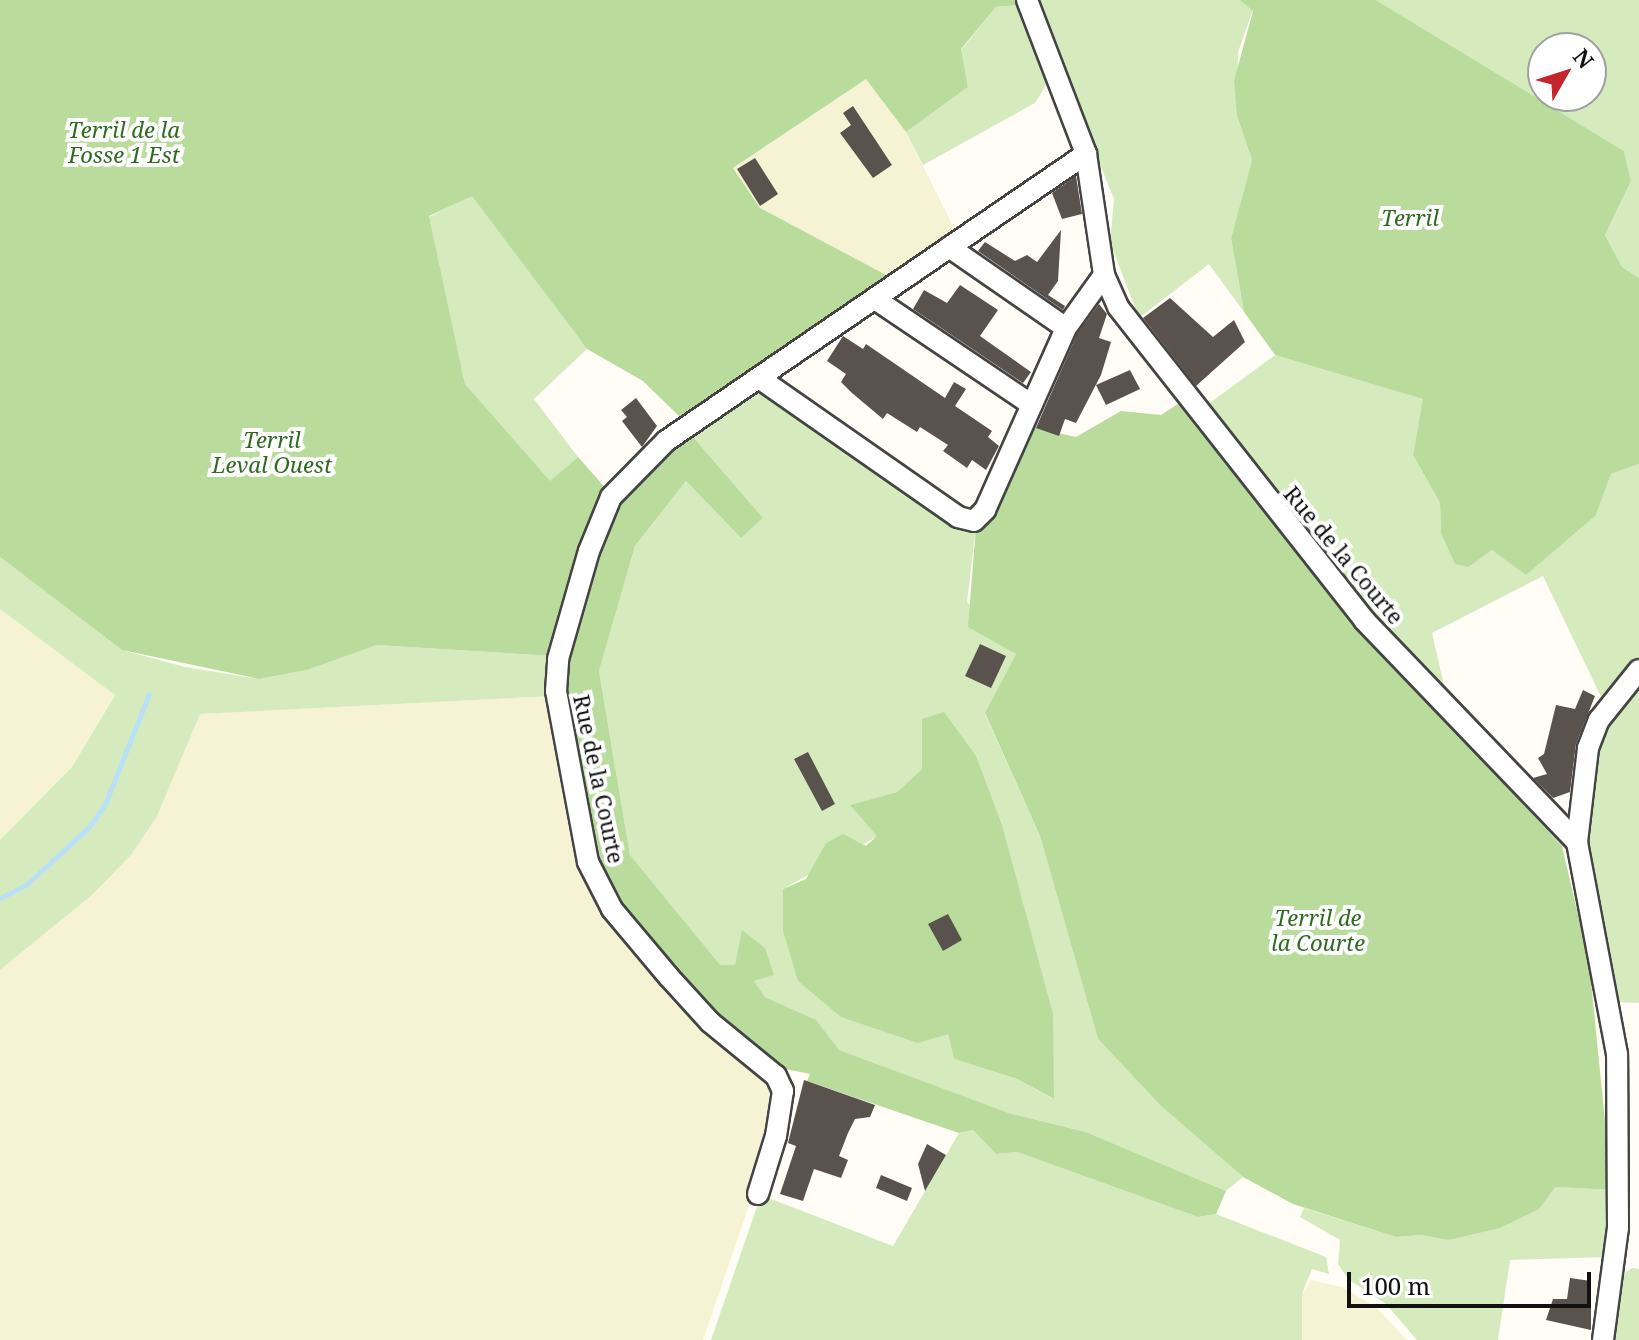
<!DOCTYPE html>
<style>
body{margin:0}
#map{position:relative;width:1639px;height:1340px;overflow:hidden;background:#fffdf5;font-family:"Noto Serif",serif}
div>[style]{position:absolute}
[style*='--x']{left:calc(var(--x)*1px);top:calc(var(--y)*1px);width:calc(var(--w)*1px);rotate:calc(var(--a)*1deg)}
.farmland>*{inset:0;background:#f6f3d4}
.green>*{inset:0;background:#d5ebbd}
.forest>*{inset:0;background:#b9dc9c}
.stream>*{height:5px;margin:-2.5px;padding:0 2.5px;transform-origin:2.5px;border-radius:2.5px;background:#b9e0f7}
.building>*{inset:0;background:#5a524d}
.roads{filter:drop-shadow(2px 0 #444) drop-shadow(-2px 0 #444) drop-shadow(0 2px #444) drop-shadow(0 -2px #444)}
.street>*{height:20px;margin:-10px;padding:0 10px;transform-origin:10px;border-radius:10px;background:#fff}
span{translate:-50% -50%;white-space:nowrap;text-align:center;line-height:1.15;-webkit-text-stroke:8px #fff;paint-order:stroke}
.park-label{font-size:22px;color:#2f6b1f;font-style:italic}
.street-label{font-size:22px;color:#111}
.north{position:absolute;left:1527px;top:32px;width:80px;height:80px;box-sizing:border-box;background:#fff;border:2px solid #a0a0a0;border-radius:50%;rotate:51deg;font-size:22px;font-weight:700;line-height:32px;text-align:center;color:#111}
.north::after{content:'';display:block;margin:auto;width:28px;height:36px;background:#c4262e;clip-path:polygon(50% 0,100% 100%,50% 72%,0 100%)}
.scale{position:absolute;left:1347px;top:1272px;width:244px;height:36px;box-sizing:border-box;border:4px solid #111;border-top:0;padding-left:10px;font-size:24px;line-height:28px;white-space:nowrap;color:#111;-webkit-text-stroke:6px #fff;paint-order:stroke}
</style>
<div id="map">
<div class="farmland">
<i style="clip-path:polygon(866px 78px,906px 132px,957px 234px,890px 277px,760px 208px,733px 168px)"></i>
<i style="clip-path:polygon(0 609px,115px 694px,72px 767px,0 840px)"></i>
<i style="clip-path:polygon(553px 696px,771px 1085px,772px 1123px,757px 1182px,703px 1340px,0 1340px,0 970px,92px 895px,131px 855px,199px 714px)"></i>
<i style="clip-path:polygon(1311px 1280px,1342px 1287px,1376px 1307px,1407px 1340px,1302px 1340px,1302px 1294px)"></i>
</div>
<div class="green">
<i style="clip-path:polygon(1033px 0,1240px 0,1253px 10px,1238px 52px,1237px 116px,1252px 160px,1231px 238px,1244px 312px,1209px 264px,1139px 318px,1110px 242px,1114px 199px)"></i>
<i style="clip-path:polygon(evenodd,1376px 0,1639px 0,1639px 278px,1622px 267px,1605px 235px,1631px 181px,1624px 151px,1376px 0,1543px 48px,1591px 48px,1591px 96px,1543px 96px,1543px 48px)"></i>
<i style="clip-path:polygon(1019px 5px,1048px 82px,1035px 103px,923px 165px,906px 132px,968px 87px,961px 50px,996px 7px)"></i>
<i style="clip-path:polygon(472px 195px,587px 349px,534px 399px,578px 457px,550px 482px,465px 384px,429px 217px)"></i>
<i style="clip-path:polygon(1275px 355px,1424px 399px,1413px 455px,1440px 503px,1441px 533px,1469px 567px,1492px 550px,1596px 515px,1611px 474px,1639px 464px,1639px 660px,1603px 701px,1543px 576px,1432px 633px,1447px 698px,1384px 631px,1203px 408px)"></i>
<i style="clip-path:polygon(evenodd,759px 384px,976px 527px,967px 602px,1016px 654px,985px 714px,1040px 836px,1098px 1039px,1161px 1106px,1243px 1177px,1226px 1191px,1086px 1132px,1009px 1113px,838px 1050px,815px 1020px,765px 997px,753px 980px,743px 931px,735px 965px,720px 966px,630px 855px,599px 671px,635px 546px,686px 481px,741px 538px,763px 518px,688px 431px,759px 384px,922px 719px,1053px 1099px,1017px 1079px,954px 1059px,948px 1034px,783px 889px,878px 836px,851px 805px,897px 792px,922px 769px,922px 719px)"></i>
<i style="clip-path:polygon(0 557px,122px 650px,185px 667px,259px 679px,307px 670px,377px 645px,553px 656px,553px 696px,200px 714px,157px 816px,131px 855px,92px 895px,0 970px,0 840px,72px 767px,115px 695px,0 609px)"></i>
<i style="clip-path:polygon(1639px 678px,1639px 1003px,1614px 1002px,1586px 852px,1596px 746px,1612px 711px)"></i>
<i style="clip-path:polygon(973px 1130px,996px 1154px,1017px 1152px,1198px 1217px,1216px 1214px,1326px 1257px,1329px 1274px,1312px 1269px,1302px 1294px,1302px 1340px,711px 1340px,761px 1195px,893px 1246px,959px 1133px)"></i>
<i style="clip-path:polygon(1555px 1187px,1612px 1190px,1607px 1257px,1510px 1260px,1498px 1340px,1417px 1340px,1386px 1304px,1348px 1279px,1338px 1264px,1340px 1240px,1300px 1217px,1304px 1208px,1396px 1237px,1421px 1235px,1448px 1240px)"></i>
<i style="clip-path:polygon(1632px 1268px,1639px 1269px,1639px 1340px,1610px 1340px,1620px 1276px)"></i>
</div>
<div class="forest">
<i style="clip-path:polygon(0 0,1017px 0,1019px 5px,996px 7px,961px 49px,968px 87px,906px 132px,866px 79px,733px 168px,760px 208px,890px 277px,684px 421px,643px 381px,587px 349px,472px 196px,429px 216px,465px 384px,550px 481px,578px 457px,609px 492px,553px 656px,377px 645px,307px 670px,259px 679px,122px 650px,0 557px)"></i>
<i style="clip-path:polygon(1240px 0,1376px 0,1624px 151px,1631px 181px,1605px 235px,1622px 267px,1639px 278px,1639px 464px,1611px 474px,1596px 515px,1526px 575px,1492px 550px,1469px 567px,1455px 564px,1441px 533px,1440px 503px,1413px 455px,1423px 399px,1275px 355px,1244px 312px,1231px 238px,1252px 160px,1237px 116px,1234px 81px,1253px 11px)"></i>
<i style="clip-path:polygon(1181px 402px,1357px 626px,1562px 846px,1589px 962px,1612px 1190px,1555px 1187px,1539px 1209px,1500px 1228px,1448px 1240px,1421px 1235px,1396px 1237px,1293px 1204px,1243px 1177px,1161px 1106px,1098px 1039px,1040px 836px,985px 713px,1016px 654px,968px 627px,976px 527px,1028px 426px,1076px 437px,1121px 411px,1161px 415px)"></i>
<i style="clip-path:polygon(688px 431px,763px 518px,741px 538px,686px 481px,635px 546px,599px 671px,630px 855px,720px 965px,735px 965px,742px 930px,765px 948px,774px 975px,754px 981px,765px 997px,816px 1020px,839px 1050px,1009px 1113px,1086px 1132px,1226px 1191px,1216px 1214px,1198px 1217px,1017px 1152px,996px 1154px,973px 1130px,959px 1133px,807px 1081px,810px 1074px,776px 1067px,778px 1063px,736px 1039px,603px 887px,566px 723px,564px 655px,616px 501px)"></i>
<i style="clip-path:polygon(944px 712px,976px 756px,1002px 825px,1053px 1014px,1054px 1099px,1017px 1079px,954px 1059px,948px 1034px,918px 1043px,841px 1017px,798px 981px,783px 931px,783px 889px,806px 879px,826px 843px,843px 834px,866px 846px,877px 836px,850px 805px,897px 792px,922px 769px,922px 719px)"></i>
</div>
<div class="stream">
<i style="--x:0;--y:898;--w:30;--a:-27"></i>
<i style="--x:27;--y:884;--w:84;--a:-42.6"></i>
<i style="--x:89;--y:827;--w:28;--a:-55"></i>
<i style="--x:105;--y:804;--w:118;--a:-68.2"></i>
</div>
<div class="building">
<i style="clip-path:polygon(853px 106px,892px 165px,873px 178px,840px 133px,851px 125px,843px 113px)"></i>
<i style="clip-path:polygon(755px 158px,778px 194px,760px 206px,737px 169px)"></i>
<i style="clip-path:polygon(1076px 176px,1082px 214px,1062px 219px,1052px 193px)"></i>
<i style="clip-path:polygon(1061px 230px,1058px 281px,1048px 295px,1065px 306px,1063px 310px,978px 251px,985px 242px,1015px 261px,1027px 255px,1037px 262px)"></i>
<i style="clip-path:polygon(960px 285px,998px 310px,980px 336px,1031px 372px,1023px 383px,913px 309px,924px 290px,947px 303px)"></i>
<i style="clip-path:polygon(1170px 298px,1213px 337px,1234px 320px,1245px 342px,1196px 386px,1143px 318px)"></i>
<i style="clip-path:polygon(1099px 304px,1107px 314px,1099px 338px,1111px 342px,1101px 375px,1076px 423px,1065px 419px,1059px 436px,1036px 428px,1077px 334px)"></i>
<i style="clip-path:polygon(843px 336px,863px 349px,866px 344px,945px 398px,954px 382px,966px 389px,955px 406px,992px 431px,988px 437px,999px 446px,986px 470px,972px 460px,967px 468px,943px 451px,948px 445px,920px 427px,917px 432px,887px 413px,883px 419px,852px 393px,841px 382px,846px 374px,827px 361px)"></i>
<i style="clip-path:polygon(1130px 370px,1140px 389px,1106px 405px,1096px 385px)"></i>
<i style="clip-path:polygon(636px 398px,657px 426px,642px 447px,622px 421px,627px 417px,621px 410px)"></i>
<i style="clip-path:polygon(980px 644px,1006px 656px,991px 688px,965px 676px)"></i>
<i style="clip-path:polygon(1583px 690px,1595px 696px,1576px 744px,1570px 792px,1553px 798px,1533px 778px,1547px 774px,1538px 758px,1544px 754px,1556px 705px,1575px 709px)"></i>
<i style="clip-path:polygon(808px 752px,835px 804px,822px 811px,794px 759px)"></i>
<i style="clip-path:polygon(948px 914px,962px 940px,943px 951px,928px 924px)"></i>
<i style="clip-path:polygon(804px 1080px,875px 1105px,870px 1117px,855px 1119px,848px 1133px,839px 1156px,848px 1160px,841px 1178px,814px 1169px,803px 1201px,780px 1194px,796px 1146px,788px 1143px)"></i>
<i style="clip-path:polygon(927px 1144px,946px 1155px,925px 1191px,918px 1164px)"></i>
<i style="clip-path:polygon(881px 1175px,912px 1188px,907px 1201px,876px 1188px)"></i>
<i style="clip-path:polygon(1570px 1278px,1591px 1281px,1591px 1330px,1546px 1320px,1553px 1299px,1567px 1299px)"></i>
</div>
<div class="roads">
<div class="street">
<i style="--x:1027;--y:0;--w:165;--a:69"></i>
<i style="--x:1086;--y:154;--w:122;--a:81.5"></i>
<i style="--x:1104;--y:275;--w:35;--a:66"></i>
<i style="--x:1118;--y:307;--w:398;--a:51.8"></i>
<i style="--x:1364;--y:620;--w:308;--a:46.2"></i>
<i style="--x:949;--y:247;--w:142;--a:34.7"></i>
<i style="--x:875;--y:299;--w:189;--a:34"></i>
<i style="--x:759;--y:378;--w:243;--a:34.9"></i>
<i style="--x:958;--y:517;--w:16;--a:14"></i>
<i style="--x:974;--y:521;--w:16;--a:-45"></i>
<i style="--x:985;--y:510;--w:199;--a:-66"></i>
<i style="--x:1066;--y:328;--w:65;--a:-54.4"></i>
<i style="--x:758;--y:1194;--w:61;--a:-72.8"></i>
<i style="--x:776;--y:1136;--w:46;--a:-81.2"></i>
<i style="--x:783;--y:1091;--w:17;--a:-115"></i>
<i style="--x:776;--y:1076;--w:85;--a:-140.7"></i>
<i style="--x:710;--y:1022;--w:61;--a:-132.3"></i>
<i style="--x:669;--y:977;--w:89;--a:-130"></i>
<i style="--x:612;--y:909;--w:53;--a:-117.1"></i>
<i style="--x:588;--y:862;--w:174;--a:-100.6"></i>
<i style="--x:556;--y:691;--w:32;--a:-86"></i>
<i style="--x:558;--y:659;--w:112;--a:-74"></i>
<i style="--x:589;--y:551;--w:58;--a:-67.8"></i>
<i style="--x:611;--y:497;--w:78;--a:-45.5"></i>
<i style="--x:666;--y:441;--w:509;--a:-34.35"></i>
<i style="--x:1603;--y:1340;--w:113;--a:-82.4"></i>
<i style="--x:1618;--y:1228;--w:174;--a:-90.3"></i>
<i style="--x:1617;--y:1054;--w:216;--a:-100.7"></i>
<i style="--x:1577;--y:842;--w:95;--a:-83.3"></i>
<i style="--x:1588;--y:748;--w:30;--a:-69"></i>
<i style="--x:1599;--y:720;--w:64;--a:-51.3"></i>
</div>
</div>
<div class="park-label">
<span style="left:124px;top:142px">Terril de la<br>Fosse 1 Est</span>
<span style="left:1410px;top:218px">Terril</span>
<span style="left:272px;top:452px">Terril<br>Leval Ouest</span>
<span style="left:1318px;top:930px">Terril de<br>la Courte</span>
</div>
<div class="street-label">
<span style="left:1344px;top:555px;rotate:50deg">Rue de la Courte</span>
<span style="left:599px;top:779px;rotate:78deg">Rue de la Courte</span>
</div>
<div class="north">N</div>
<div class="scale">100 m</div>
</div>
